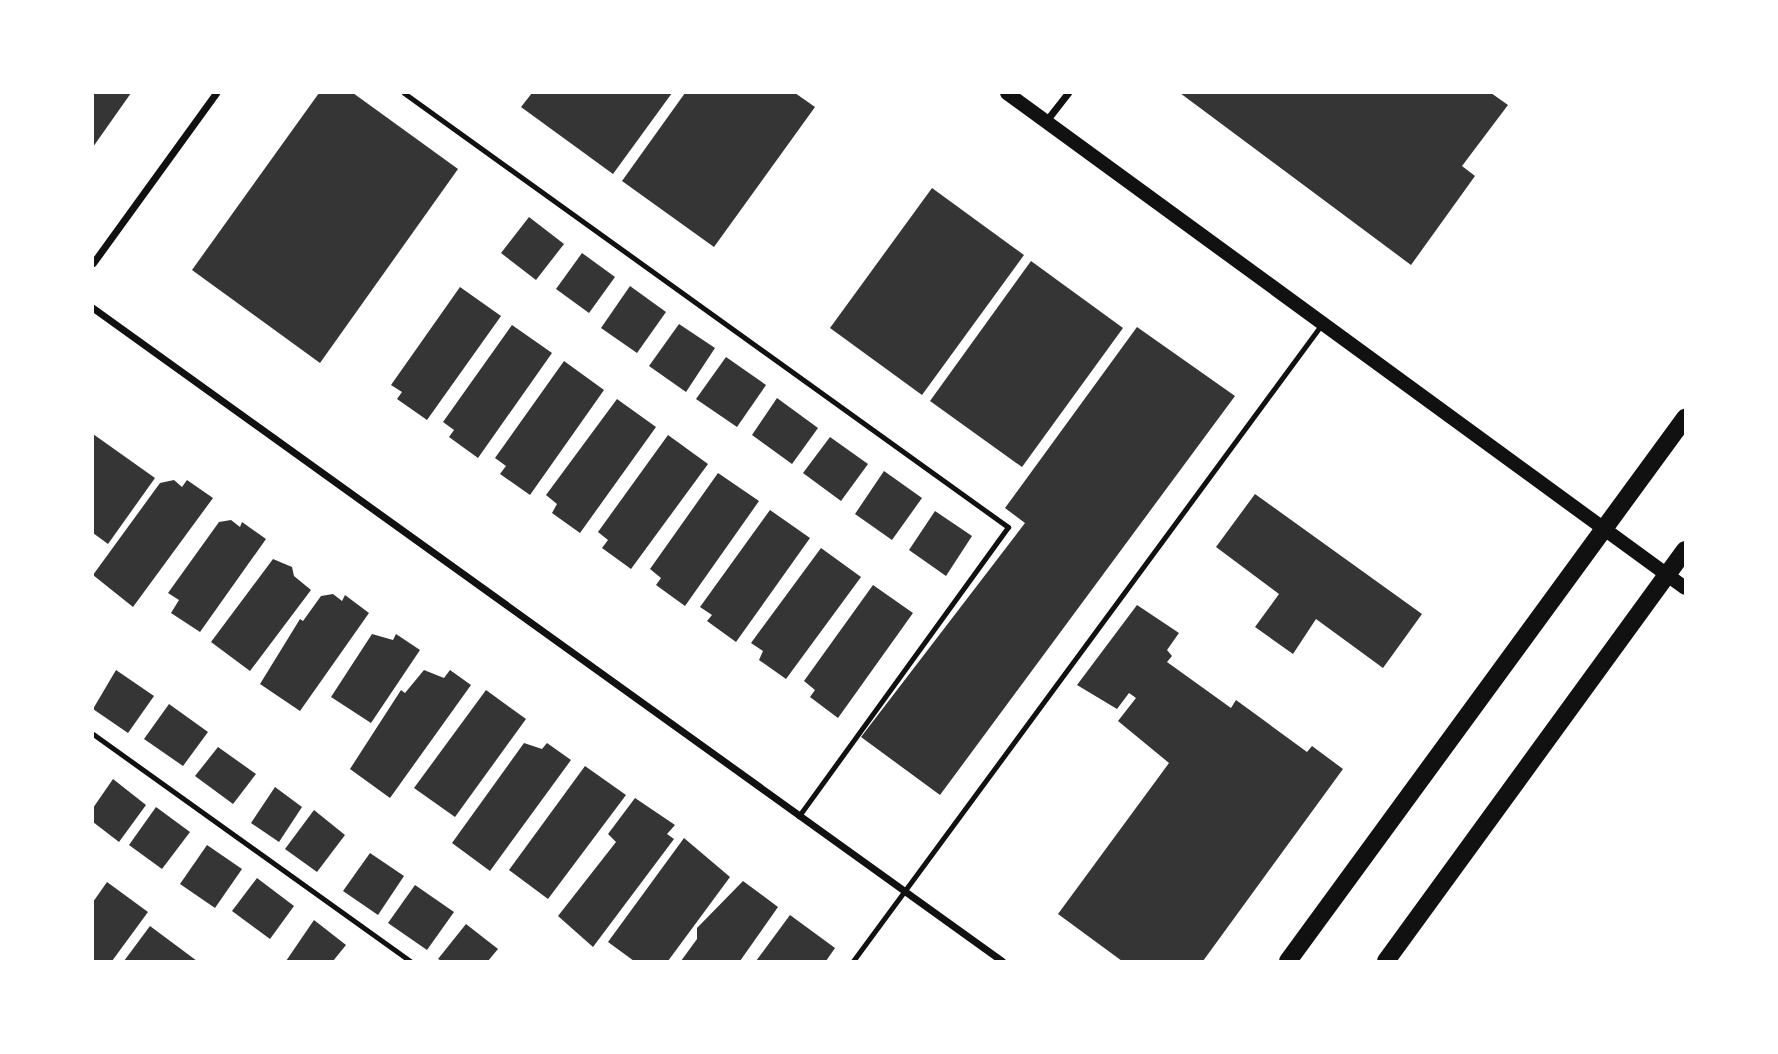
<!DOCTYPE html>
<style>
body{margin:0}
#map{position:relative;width:1778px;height:1054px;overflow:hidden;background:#fff;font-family:"Nunito Sans",sans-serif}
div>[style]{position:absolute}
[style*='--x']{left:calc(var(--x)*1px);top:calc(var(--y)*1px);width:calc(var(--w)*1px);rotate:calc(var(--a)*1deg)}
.building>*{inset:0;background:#353535}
.service>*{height:5px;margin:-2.5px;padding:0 2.5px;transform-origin:2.5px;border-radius:2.5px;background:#111}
.minor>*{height:7px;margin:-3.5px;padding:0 3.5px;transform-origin:3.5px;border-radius:3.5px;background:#111}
.secondary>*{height:14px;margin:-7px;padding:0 7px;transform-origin:7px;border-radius:7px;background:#111}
.primary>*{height:18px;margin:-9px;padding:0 9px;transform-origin:9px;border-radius:9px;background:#111}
span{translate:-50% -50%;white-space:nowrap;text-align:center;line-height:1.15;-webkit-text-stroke:5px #fff;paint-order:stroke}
.frame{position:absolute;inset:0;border:94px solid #fff;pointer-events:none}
</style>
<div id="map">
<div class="building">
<i style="clip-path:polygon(93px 93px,131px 93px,93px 147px)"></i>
<i style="clip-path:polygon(319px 93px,353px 93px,458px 169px,320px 363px,192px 270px)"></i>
<i style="clip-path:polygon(532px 93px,672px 93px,613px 174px,521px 107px)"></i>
<i style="clip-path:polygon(685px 93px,795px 93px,815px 107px,714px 247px,622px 181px)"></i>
<i style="clip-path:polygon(1180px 93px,1491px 93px,1508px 105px,1462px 166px,1475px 176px,1411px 265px)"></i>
<i style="clip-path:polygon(932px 188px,1024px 255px,922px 395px,830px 328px)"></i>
<i style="clip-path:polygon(529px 217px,564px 244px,536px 280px,501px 253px)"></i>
<i style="clip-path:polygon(582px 253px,615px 277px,589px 313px,556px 289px)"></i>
<i style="clip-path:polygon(1031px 261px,1123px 328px,1022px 467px,930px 401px)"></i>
<i style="clip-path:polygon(630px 286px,666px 312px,637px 353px,601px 328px)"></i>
<i style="clip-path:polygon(460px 287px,501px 316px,427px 420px,397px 399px,402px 392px,391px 385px)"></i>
<i style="clip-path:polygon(679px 324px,715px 348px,686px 392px,649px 366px)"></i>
<i style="clip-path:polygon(512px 325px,552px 353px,478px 458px,449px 437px,454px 430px,443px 422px)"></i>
<i style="clip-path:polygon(1137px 327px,1235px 396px,940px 795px,861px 737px,1025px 523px,1005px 508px)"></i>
<i style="clip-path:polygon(726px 357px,766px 385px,737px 427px,696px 399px)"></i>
<i style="clip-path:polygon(564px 361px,604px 390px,530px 495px,500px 474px,506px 466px,495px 458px)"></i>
<i style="clip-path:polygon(777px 398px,818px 428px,792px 464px,752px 435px)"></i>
<i style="clip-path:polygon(617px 399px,656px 427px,580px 533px,552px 513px,557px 504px,546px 495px)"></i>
<i style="clip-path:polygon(93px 434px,155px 478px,108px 544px,93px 533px)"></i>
<i style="clip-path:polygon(668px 435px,708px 464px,631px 569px,602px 548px,608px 540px,598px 532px)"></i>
<i style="clip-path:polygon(830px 437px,868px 464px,841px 501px,803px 473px)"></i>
<i style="clip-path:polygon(884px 471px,922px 498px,892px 540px,855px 514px)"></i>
<i style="clip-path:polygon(718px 473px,759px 501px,685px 606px,656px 585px,661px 578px,650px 569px)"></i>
<i style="clip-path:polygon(174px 480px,182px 487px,187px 480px,213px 498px,133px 607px,93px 575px,160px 483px)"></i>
<i style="clip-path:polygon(1255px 494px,1422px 614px,1383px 668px,1316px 619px,1293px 654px,1255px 627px,1279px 594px,1216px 547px)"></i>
<i style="clip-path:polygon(770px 510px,810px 538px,736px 642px,707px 621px,712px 615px,700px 607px)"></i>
<i style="clip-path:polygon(935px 511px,972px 536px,946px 576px,909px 550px)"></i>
<i style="clip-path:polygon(231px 520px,240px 527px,242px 522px,266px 539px,200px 632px,171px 613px,179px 600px,168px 593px,219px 522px)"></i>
<i style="clip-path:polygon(821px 548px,861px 577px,786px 679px,759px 660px,763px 651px,751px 643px)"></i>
<i style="clip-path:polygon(273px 559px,292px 567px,294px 576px,311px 590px,250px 671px,211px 642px)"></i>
<i style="clip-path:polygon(873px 585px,913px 613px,838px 718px,810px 697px,815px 690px,804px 681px)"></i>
<i style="clip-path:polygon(333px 594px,342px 601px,345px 595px,369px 613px,300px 711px,260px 684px,300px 619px,303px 621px,321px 596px)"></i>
<i style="clip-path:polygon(1137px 605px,1179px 633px,1167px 650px,1172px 656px,1167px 662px,1231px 708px,1236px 700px,1307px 752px,1312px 746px,1343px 769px,1203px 961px,1122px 961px,1058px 914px,1169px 763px,1118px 721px,1136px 698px,1129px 693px,1117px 709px,1077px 685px)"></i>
<i style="clip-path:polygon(372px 634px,393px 640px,396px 634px,420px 650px,371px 723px,331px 697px)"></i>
<i style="clip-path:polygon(116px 670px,154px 696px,128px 733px,93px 709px)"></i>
<i style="clip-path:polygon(424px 670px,444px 678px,450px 670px,471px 685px,390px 798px,350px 769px,401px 690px,405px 693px)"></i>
<i style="clip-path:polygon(486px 690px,526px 719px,455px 817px,414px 788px)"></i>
<i style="clip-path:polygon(169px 704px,208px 732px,183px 766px,144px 739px)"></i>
<i style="clip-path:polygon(524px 743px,542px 749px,547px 743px,571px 760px,490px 871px,452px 843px)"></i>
<i style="clip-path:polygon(218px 747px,256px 774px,233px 804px,195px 776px)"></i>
<i style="clip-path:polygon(585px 766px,626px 795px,548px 899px,509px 870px)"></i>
<i style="clip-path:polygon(113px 779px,146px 805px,119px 842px,93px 822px,93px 808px)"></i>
<i style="clip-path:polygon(275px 787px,302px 807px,279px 842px,251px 823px)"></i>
<i style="clip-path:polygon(635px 798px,675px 825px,667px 834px,674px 839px,593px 947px,558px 916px,616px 842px,608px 834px)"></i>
<i style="clip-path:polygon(156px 807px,190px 832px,162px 869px,129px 845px)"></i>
<i style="clip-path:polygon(314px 810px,345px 835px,317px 872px,285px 849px)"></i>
<i style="clip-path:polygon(684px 838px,730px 877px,668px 961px,634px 961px,608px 942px)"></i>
<i style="clip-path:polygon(207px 845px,242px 869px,215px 908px,180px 884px)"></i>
<i style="clip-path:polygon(370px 853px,404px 876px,378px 915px,343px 891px)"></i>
<i style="clip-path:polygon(257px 878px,294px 906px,270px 939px,232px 911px)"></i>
<i style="clip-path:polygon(743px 881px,778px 907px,740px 961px,681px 961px,697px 939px,697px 928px)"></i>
<i style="clip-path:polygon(107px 882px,148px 912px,112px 961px,93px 961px,93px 902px)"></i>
<i style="clip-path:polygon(415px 885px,454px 912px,427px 950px,388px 923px)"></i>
<i style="clip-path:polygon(790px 915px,835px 948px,826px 961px,756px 961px)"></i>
<i style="clip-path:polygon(314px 920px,346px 945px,333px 961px,286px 961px)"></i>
<i style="clip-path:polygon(466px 924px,498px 949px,488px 961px,442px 961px,438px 959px)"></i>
<i style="clip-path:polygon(150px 926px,197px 961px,124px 961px)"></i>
</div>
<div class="service">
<i style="--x:404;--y:93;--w:744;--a:35.7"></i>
<i style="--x:1008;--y:527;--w:357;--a:125.9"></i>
<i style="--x:93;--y:734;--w:390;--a:35.6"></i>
<i style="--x:853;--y:961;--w:791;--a:-53.64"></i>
</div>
<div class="minor">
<i style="--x:1046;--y:121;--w:36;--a:-52"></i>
<i style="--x:93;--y:263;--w:210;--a:-54.1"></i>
<i style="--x:93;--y:308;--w:1119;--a:35.69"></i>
</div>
<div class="secondary">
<i style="--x:1007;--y:93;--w:839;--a:36.13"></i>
</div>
<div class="primary">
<i style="--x:1288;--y:961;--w:673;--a:-53.83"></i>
<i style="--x:1386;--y:961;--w:508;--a:-53.96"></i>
</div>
<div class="frame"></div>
</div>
